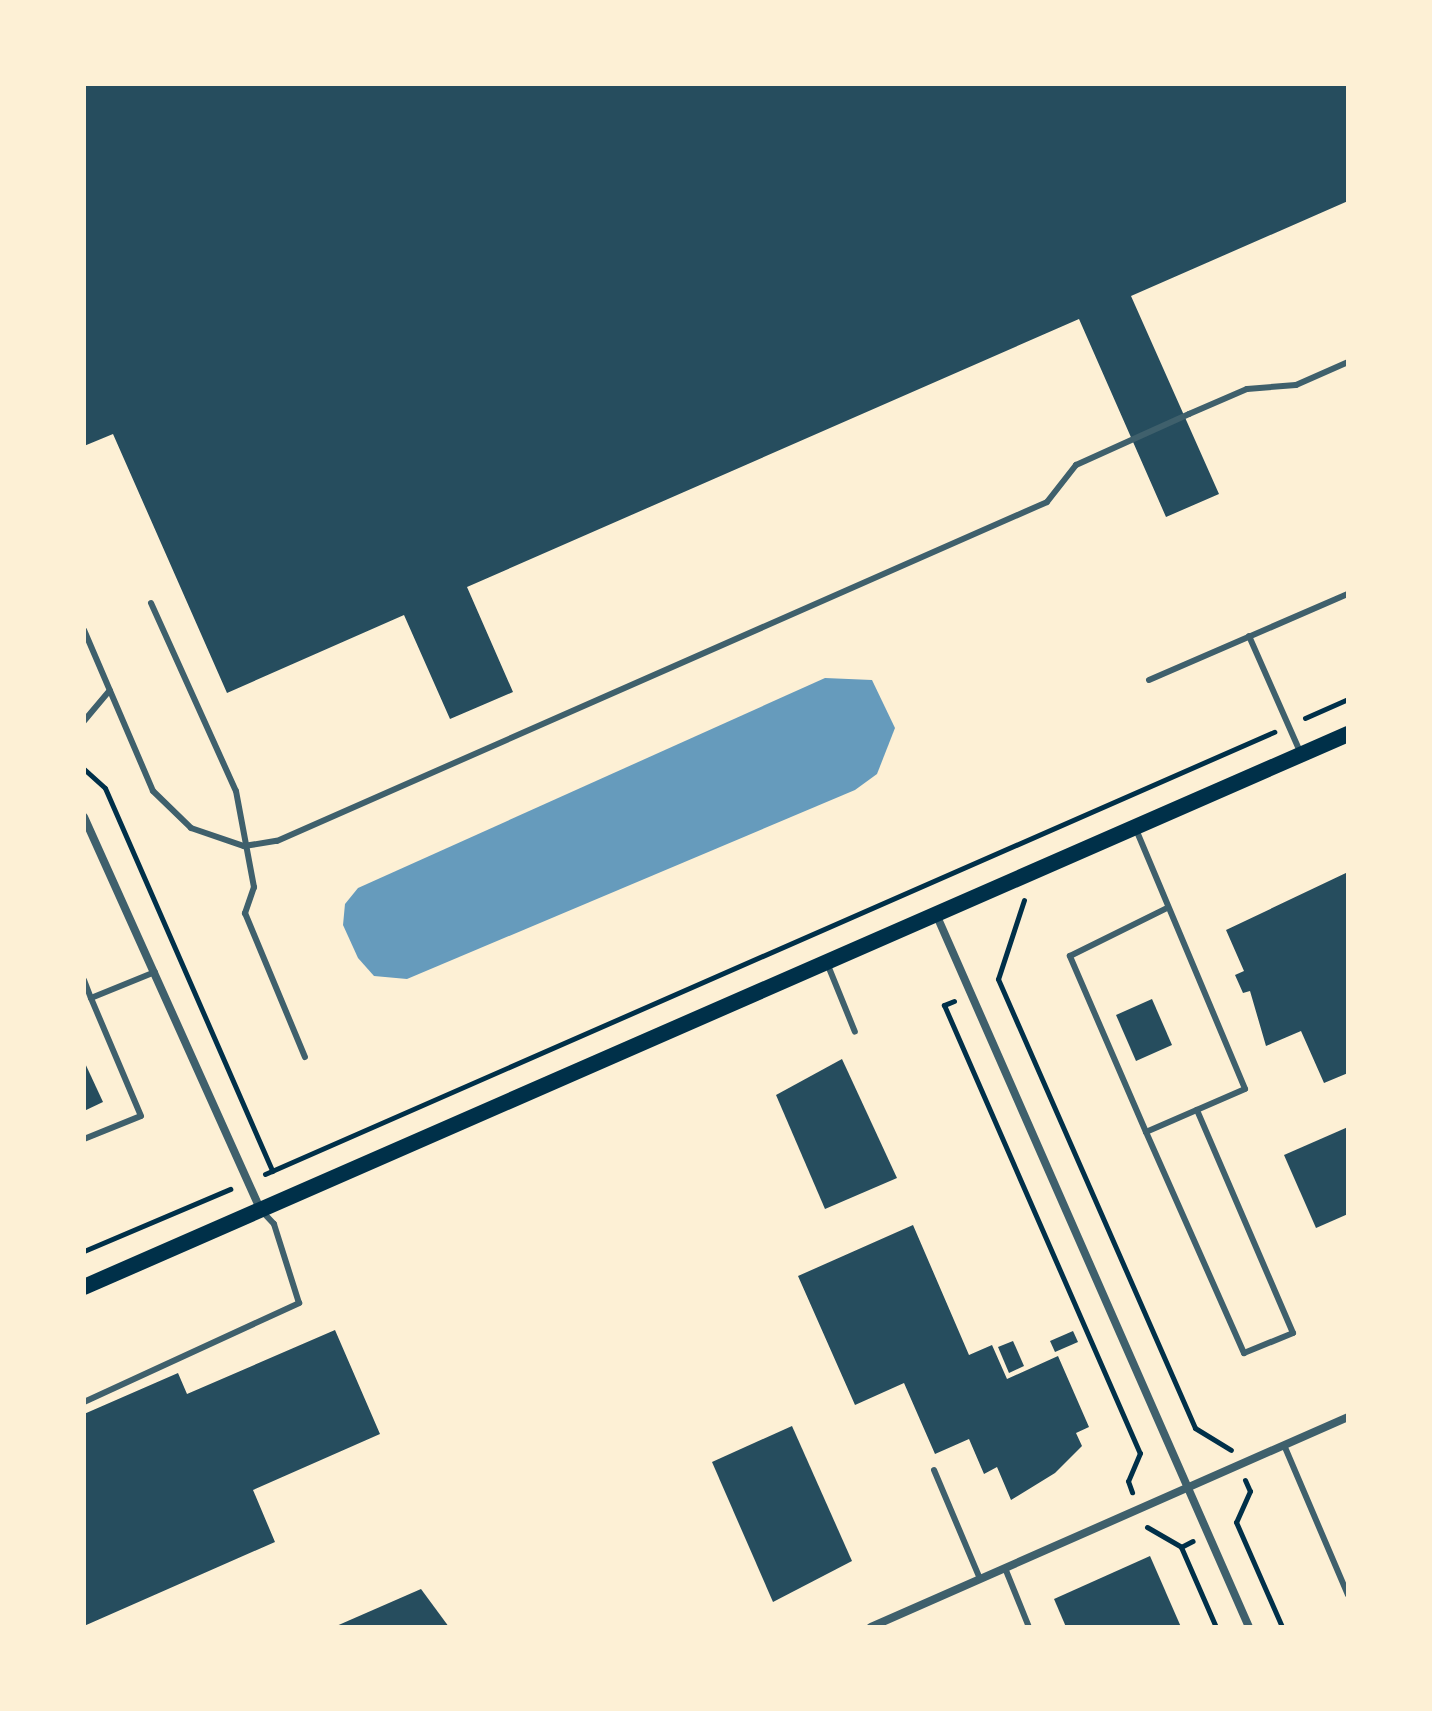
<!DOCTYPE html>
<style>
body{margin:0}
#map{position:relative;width:1432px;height:1711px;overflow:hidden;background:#fdf0d5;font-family:Cabin,sans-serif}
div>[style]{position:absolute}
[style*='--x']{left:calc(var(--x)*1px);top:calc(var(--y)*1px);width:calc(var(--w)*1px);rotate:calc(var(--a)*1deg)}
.water>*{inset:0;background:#669bbc}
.building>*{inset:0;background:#264d5e}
.path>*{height:5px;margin:-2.5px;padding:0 2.5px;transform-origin:2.5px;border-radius:2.5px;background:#003049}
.service>*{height:6px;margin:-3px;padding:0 3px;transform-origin:3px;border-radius:3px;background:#3f606c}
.minor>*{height:8px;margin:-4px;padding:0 4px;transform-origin:4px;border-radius:4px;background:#3f606c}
.secondary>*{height:16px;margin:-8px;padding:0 8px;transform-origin:8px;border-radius:8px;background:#003049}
span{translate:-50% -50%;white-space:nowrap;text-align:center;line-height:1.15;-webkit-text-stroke:6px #fdf0d5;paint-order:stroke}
.frame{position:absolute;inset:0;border:86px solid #fdf0d5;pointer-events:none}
</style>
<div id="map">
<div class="water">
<i style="clip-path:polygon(825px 678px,872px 680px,895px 728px,877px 774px,855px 790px,407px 979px,374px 976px,358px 958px,343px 925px,345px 904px,358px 888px)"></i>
</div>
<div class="building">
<i style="clip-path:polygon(84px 84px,1348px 84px,1348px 201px,1131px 296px,1219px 494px,1166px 517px,1079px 319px,467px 587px,513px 692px,450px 719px,404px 615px,227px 693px,113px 434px,84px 446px)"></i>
<i style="clip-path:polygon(1348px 872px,1348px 1073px,1324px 1083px,1301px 1031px,1266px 1046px,1250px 991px,1243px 993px,1235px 975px,1244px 971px,1226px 930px)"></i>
<i style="clip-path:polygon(1152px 999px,1172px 1045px,1136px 1061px,1116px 1015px)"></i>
<i style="clip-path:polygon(842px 1059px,897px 1178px,825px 1209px,776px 1095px)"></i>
<i style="clip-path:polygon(84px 1061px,103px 1102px,84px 1111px)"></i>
<i style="clip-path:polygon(1348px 1127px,1348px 1214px,1316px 1228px,1284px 1155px)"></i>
<i style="clip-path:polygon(913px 1225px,969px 1355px,992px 1345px,1007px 1379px,1058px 1356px,1089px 1427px,1076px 1433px,1082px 1446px,1055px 1473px,1011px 1500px,997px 1467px,984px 1474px,969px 1439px,935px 1454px,904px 1383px,855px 1405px,798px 1276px)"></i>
<i style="clip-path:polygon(335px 1330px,380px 1434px,253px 1490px,275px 1542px,84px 1626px,84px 1414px,178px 1373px,187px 1394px)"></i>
<i style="clip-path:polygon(1073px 1331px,1078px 1342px,1055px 1352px,1050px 1341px)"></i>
<i style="clip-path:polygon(1013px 1341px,1024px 1366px,1009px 1373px,998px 1347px)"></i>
<i style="clip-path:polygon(792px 1426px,852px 1561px,773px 1602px,712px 1462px)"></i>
<i style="clip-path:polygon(1150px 1556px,1181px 1627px,1066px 1627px,1054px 1599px)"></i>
<i style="clip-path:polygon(421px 1589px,449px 1627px,334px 1627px)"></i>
</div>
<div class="path">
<i style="--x:1305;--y:718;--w:47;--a:-23.8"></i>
<i style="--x:84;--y:769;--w:28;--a:42"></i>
<i style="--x:105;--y:788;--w:418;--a:66.4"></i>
<i style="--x:1024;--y:900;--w:83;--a:108.2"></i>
<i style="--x:998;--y:979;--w:490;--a:66.3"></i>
<i style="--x:1195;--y:1428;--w:42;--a:31.4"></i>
<i style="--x:954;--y:1001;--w:11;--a:158"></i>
<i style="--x:944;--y:1005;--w:489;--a:66.4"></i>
<i style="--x:1140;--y:1453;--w:30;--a:113"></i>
<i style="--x:1128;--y:1481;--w:12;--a:70"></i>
<i style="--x:265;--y:1174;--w:1102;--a:-23.66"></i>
<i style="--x:84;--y:1251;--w:159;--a:-23"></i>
<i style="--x:1245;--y:1480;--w:12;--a:66"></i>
<i style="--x:1250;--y:1491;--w:34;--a:114"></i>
<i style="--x:1236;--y:1522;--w:115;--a:66.3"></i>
<i style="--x:1147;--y:1527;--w:39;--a:30"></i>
<i style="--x:1181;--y:1547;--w:13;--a:-27"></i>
<i style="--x:1181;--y:1547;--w:87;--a:66.4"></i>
</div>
<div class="service">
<i style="--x:151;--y:603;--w:206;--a:65.7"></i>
<i style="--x:236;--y:791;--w:98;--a:79.4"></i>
<i style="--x:254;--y:887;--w:28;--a:109"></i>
<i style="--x:245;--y:913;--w:156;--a:67.4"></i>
<i style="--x:84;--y:630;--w:175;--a:66.8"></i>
<i style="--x:153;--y:791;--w:53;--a:44.2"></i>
<i style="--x:191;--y:828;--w:56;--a:18.8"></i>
<i style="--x:244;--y:846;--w:33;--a:-9"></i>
<i style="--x:277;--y:841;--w:841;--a:-23.76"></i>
<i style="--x:1047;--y:502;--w:47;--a:-51.9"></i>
<i style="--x:1076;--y:465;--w:124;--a:-24.3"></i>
<i style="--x:1189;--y:414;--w:63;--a:-23.3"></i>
<i style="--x:1247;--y:389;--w:49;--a:-4.7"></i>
<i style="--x:1296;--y:385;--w:57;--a:-23.9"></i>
<i style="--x:1249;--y:636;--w:129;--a:66.2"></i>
<i style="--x:1149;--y:680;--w:217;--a:-23.4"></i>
<i style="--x:84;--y:721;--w:40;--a:-50"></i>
<i style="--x:1135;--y:827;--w:284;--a:67.2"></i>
<i style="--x:1245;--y:1089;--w:108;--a:156.5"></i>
<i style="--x:1146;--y:1132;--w:192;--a:-113.4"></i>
<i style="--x:1070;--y:956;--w:108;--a:-26.3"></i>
<i style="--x:827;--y:963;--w:74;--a:67.9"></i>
<i style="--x:84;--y:980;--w:19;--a:69"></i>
<i style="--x:91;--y:998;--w:69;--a:-22.1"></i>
<i style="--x:1146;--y:1132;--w:242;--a:66.1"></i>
<i style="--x:1244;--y:1353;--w:53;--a:-22.2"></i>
<i style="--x:1293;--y:1333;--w:243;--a:-113.3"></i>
<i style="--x:84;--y:1139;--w:61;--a:-22"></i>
<i style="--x:141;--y:1116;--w:128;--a:-113"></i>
<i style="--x:84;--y:1402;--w:237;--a:-24.7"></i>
<i style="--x:299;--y:1303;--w:83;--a:-107.6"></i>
<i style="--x:274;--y:1224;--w:19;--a:-133"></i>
<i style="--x:1284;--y:1445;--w:163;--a:66.9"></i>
<i style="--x:934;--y:1470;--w:118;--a:67.1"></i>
<i style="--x:1005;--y:1568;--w:64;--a:67.9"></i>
</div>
<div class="minor">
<i style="--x:84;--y:817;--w:430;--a:65.8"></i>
<i style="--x:936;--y:914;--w:779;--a:66.3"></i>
<i style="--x:871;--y:1627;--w:521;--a:-23.76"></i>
</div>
<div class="secondary">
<i style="--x:84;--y:1287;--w:1380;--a:-23.63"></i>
</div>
<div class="frame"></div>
</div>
